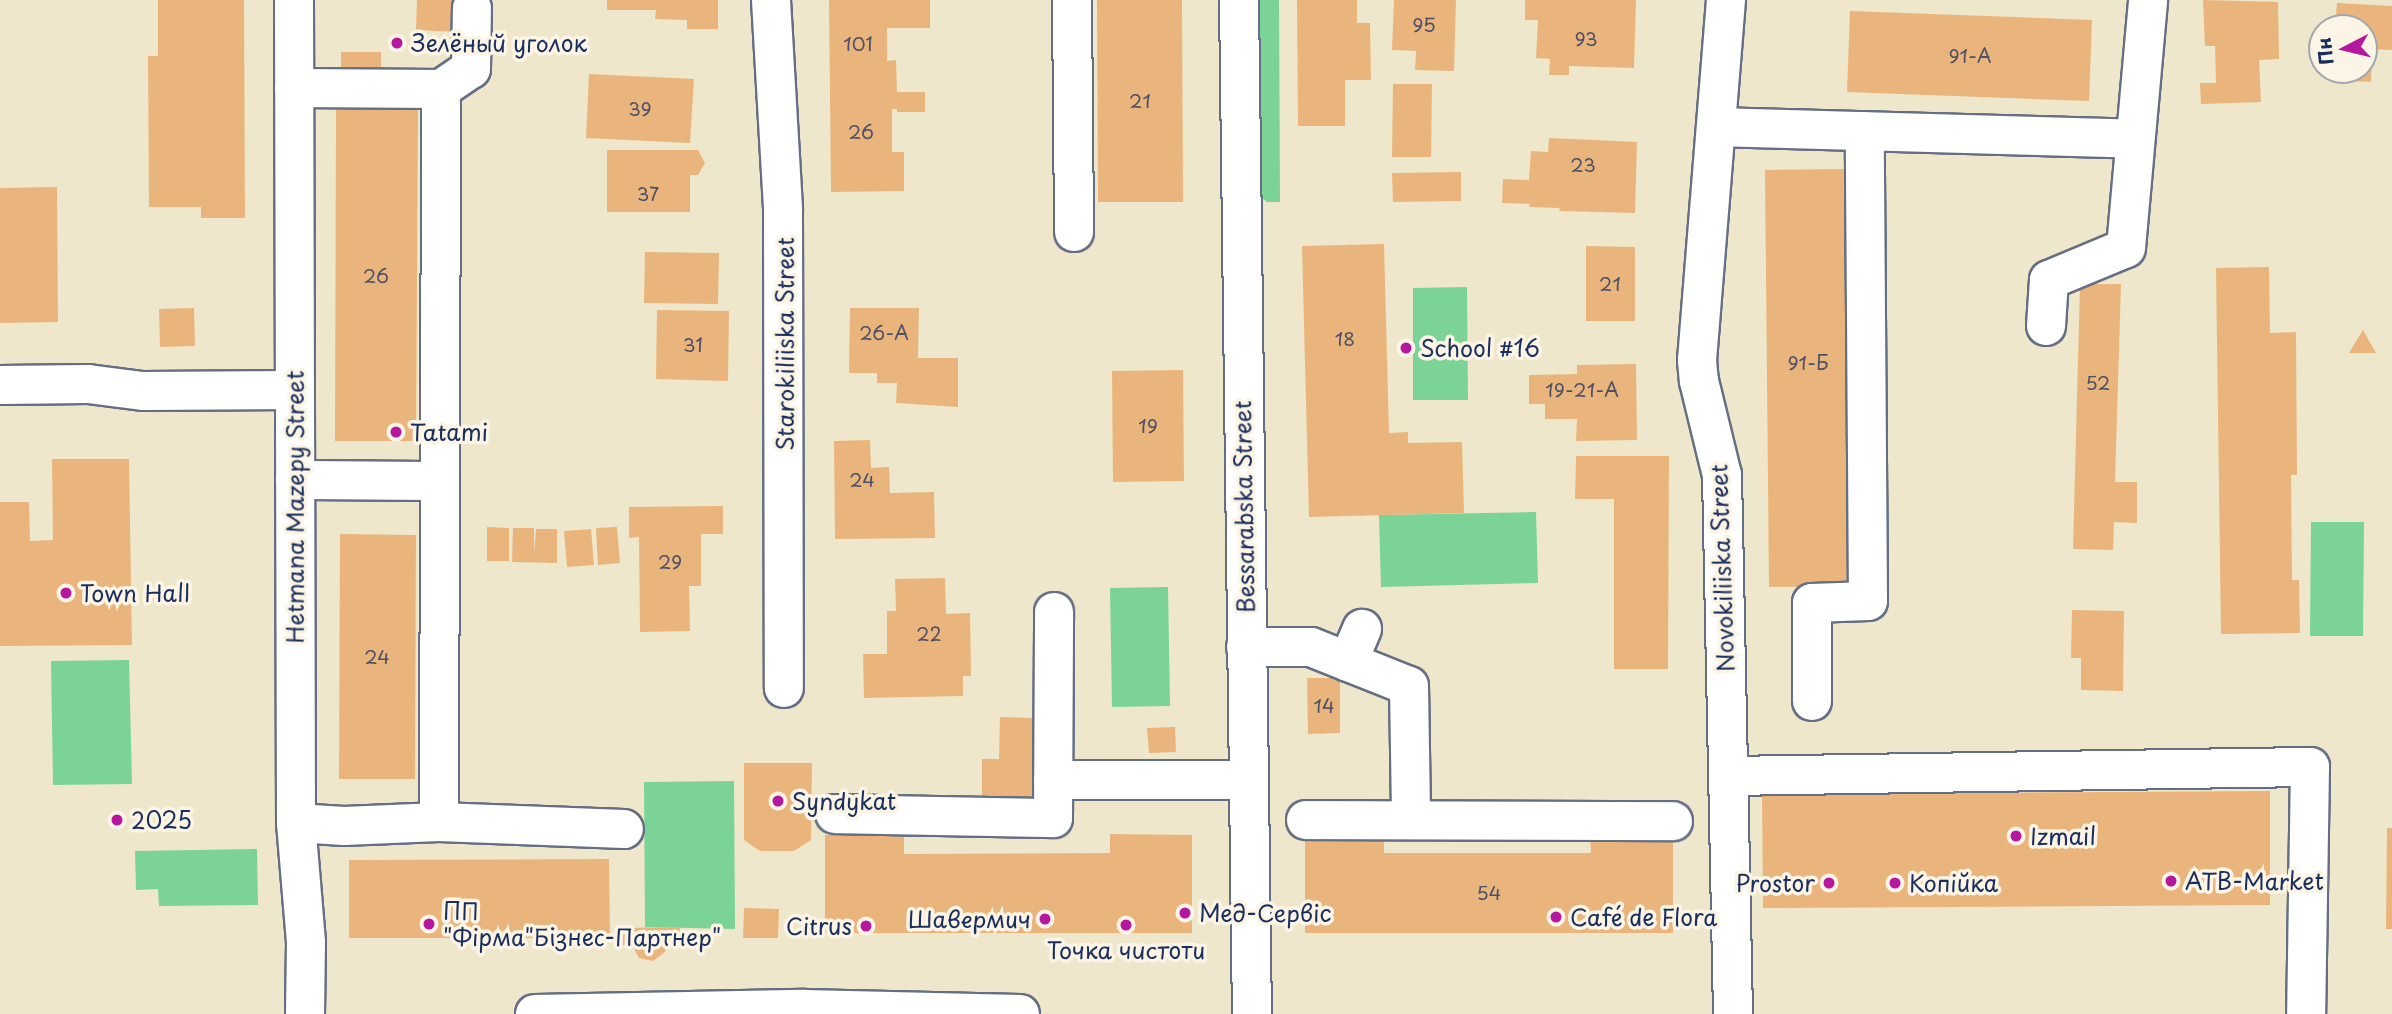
<!DOCTYPE html>
<meta charset="utf-8">
<style>
body{margin:0}
#map{position:relative;width:2392px;height:1014px;overflow:hidden;background:#eee7cb;font-family:"Playpen Sans",sans-serif}
div>[style]{position:absolute}
[style*='--x']{left:calc(var(--x)*1px);top:calc(var(--y)*1px);width:calc(var(--w)*1px);rotate:calc(var(--a)*1deg)}
.green>*{inset:0;background:#7cd397}
.building>*{inset:0;background:#eab57c}
.roads{filter:drop-shadow(2px 0 #656f84) drop-shadow(-2px 0 #656f84) drop-shadow(0 2px #656f84) drop-shadow(0 -2px #656f84)}
.minor>*{height:38px;margin:-19px;padding:0 19px;transform-origin:19px;border-radius:19px;background:#fff}
.major>*{height:38px;margin:-19px;padding:0 19px;transform-origin:19px;border-radius:19px;background:#fff}
.dots>*{width:19px;height:19px;translate:-50% -50%;box-sizing:border-box;border:4px solid #fcf5e5;border-radius:50%}
span{translate:-50% -50%;white-space:nowrap;text-align:center;line-height:1.15;-webkit-text-stroke:7px #fcf5e5;paint-order:stroke}
.number-label{font-size:19px;color:#4f5066}
.number-label span{-webkit-text-stroke-width:0}
.poi-label{font-size:23px;color:#1b2f5e}
.left{translate:0 -50%;text-align:left}
.right{translate:-100% -50%;text-align:right}
.street-label{font-size:23px;color:#1b2f5e}
.north{position:absolute;left:2308px;top:14px;width:70px;height:70px;box-sizing:border-box;background:#fcf5e5;border:2px solid #a2a6af;border-radius:50%;rotate:263deg;font-size:19px;font-weight:700;line-height:28px;text-align:center;color:#1b2f5e}
.north::after{content:'';display:block;margin:auto;width:24px;height:32px;background:#b5179e;clip-path:polygon(50% 0,100% 100%,50% 72%,0 100%)}
</style>
<div id="map">
<div class="green">
<i style="clip-path:polygon(1256px 0,1279px 0,1280px 202px,1267px 202px,1259px 195px)"></i>
<i style="clip-path:polygon(1467px 287px,1468px 400px,1413px 400px,1413px 288px)"></i>
<i style="clip-path:polygon(1536px 512px,1538px 583px,1381px 587px,1379px 515px)"></i>
<i style="clip-path:polygon(2311px 522px,2364px 522px,2363px 636px,2310px 636px)"></i>
<i style="clip-path:polygon(1168px 587px,1170px 706px,1112px 707px,1110px 588px)"></i>
<i style="clip-path:polygon(129px 660px,132px 784px,53px 785px,51px 661px)"></i>
<i style="clip-path:polygon(734px 781px,735px 929px,645px 927px,644px 782px)"></i>
<i style="clip-path:polygon(257px 849px,258px 905px,159px 906px,158px 889px,136px 890px,135px 851px)"></i>
</div>
<div class="building">
<i style="clip-path:polygon(158px 0,244px 0,245px 218px,201px 218px,201px 207px,149px 207px,148px 56px,158px 56px)"></i>
<i style="clip-path:polygon(417px 0,459px 0,457px 32px,416px 30px)"></i>
<i style="clip-path:polygon(607px 0,718px 0,718px 29px,687px 29px,687px 20px,655px 19px,656px 10px,607px 10px)"></i>
<i style="clip-path:polygon(829px 0,930px 0,930px 28px,887px 28px,887px 61px,896px 60px,897px 92px,925px 92px,925px 112px,897px 112px,897px 109px,892px 109px,892px 152px,904px 152px,904px 191px,831px 192px)"></i>
<i style="clip-path:polygon(1097px 0,1182px 0,1183px 202px,1098px 202px)"></i>
<i style="clip-path:polygon(1297px 0,1357px 0,1357px 23px,1370px 23px,1371px 80px,1345px 80px,1345px 126px,1298px 126px)"></i>
<i style="clip-path:polygon(1394px 0,1456px 0,1454px 71px,1415px 70px,1416px 51px,1392px 50px)"></i>
<i style="clip-path:polygon(1525px 0,1636px 0,1634px 68px,1569px 66px,1569px 75px,1549px 75px,1550px 59px,1536px 58px,1538px 20px,1525px 20px)"></i>
<i style="clip-path:polygon(2203px 0,2278px 2px,2279px 59px,2259px 60px,2261px 102px,2201px 104px,2200px 83px,2216px 83px,2215px 46px,2205px 46px)"></i>
<i style="clip-path:polygon(2337px 3px,2392px 6px,2392px 50px,2372px 49px,2371px 82px,2332px 80px,2333px 70px,2364px 70px,2364px 28px,2335px 28px)"></i>
<i style="clip-path:polygon(1850px 11px,2092px 20px,2089px 101px,1847px 92px)"></i>
<i style="clip-path:polygon(341px 52px,381px 52px,381px 67px,341px 68px)"></i>
<i style="clip-path:polygon(589px 74px,694px 79px,690px 143px,586px 138px)"></i>
<i style="clip-path:polygon(1393px 84px,1432px 84px,1431px 157px,1392px 157px)"></i>
<i style="clip-path:polygon(336px 110px,418px 110px,416px 441px,335px 441px)"></i>
<i style="clip-path:polygon(1549px 138px,1637px 142px,1635px 213px,1559px 211px,1560px 208px,1529px 207px,1530px 204px,1502px 203px,1503px 179px,1529px 180px,1531px 151px,1548px 152px)"></i>
<i style="clip-path:polygon(607px 150px,698px 150px,705px 163px,698px 175px,690px 175px,690px 212px,607px 212px)"></i>
<i style="clip-path:polygon(1847px 169px,1852px 586px,1769px 587px,1765px 170px)"></i>
<i style="clip-path:polygon(1461px 172px,1461px 201px,1393px 202px,1392px 173px)"></i>
<i style="clip-path:polygon(57px 187px,58px 322px,0 323px,0 188px)"></i>
<i style="clip-path:polygon(1384px 244px,1389px 433px,1408px 432px,1408px 443px,1462px 442px,1464px 513px,1309px 517px,1302px 246px)"></i>
<i style="clip-path:polygon(1586px 246px,1635px 247px,1635px 321px,1586px 321px)"></i>
<i style="clip-path:polygon(645px 252px,719px 253px,718px 304px,644px 303px)"></i>
<i style="clip-path:polygon(2269px 267px,2270px 333px,2296px 332px,2297px 475px,2291px 475px,2292px 580px,2299px 580px,2300px 633px,2221px 634px,2216px 268px)"></i>
<i style="clip-path:polygon(2080px 284px,2121px 284px,2115px 482px,2137px 482px,2137px 523px,2114px 522px,2113px 550px,2073px 549px)"></i>
<i style="clip-path:polygon(194px 308px,195px 346px,160px 347px,159px 309px)"></i>
<i style="clip-path:polygon(850px 308px,919px 308px,918px 358px,958px 358px,958px 407px,896px 403px,897px 383px,877px 383px,877px 373px,849px 373px)"></i>
<i style="clip-path:polygon(657px 310px,729px 311px,728px 381px,656px 379px)"></i>
<i style="clip-path:polygon(2363px 330px,2376px 353px,2349px 353px)"></i>
<i style="clip-path:polygon(1636px 364px,1637px 440px,1576px 441px,1577px 419px,1545px 419px,1545px 404px,1529px 404px,1529px 375px,1577px 374px,1577px 365px)"></i>
<i style="clip-path:polygon(1183px 370px,1184px 481px,1113px 482px,1112px 371px)"></i>
<i style="clip-path:polygon(870px 440px,871px 468px,889px 467px,890px 493px,934px 492px,935px 538px,835px 539px,834px 441px)"></i>
<i style="clip-path:polygon(1576px 456px,1669px 456px,1668px 669px,1614px 669px,1614px 499px,1575px 499px)"></i>
<i style="clip-path:polygon(52px 459px,129px 459px,132px 645px,0 646px,0 502px,29px 502px,30px 541px,53px 540px)"></i>
<i style="clip-path:polygon(723px 506px,723px 534px,701px 534px,701px 586px,689px 586px,690px 631px,640px 632px,639px 537px,629px 538px,629px 507px)"></i>
<i style="clip-path:polygon(487px 527px,509px 528px,509px 561px,487px 561px)"></i>
<i style="clip-path:polygon(617px 527px,620px 563px,598px 565px,596px 528px)"></i>
<i style="clip-path:polygon(513px 528px,534px 528px,534px 554px,536px 529px,557px 529px,557px 563px,512px 562px)"></i>
<i style="clip-path:polygon(591px 529px,594px 565px,567px 567px,564px 531px)"></i>
<i style="clip-path:polygon(340px 534px,416px 535px,415px 779px,339px 779px)"></i>
<i style="clip-path:polygon(945px 578px,946px 614px,970px 613px,971px 676px,963px 676px,963px 696px,864px 698px,863px 654px,887px 654px,887px 611px,896px 611px,895px 579px)"></i>
<i style="clip-path:polygon(2072px 610px,2124px 611px,2123px 691px,2081px 690px,2081px 658px,2071px 658px)"></i>
<i style="clip-path:polygon(1307px 678px,1340px 678px,1340px 733px,1308px 734px)"></i>
<i style="clip-path:polygon(1000px 717px,1035px 718px,1034px 798px,982px 797px,982px 759px,999px 759px)"></i>
<i style="clip-path:polygon(1175px 727px,1176px 752px,1149px 753px,1147px 728px)"></i>
<i style="clip-path:polygon(744px 763px,812px 763px,811px 840px,794px 851px,760px 851px,744px 840px)"></i>
<i style="clip-path:polygon(2270px 791px,2270px 905px,1763px 908px,1762px 794px)"></i>
<i style="clip-path:polygon(2387px 828px,2392px 828px,2392px 929px,2386px 929px)"></i>
<i style="clip-path:polygon(1110px 834px,1192px 835px,1192px 933px,825px 933px,825px 835px,904px 835px,904px 854px,1110px 853px)"></i>
<i style="clip-path:polygon(1590px 834px,1673px 834px,1673px 933px,1305px 933px,1305px 835px,1384px 835px,1384px 853px,1591px 853px)"></i>
<i style="clip-path:polygon(609px 859px,610px 938px,349px 938px,349px 860px)"></i>
<i style="clip-path:polygon(744px 908px,779px 909px,778px 938px,743px 938px)"></i>
<i style="clip-path:polygon(680px 927px,680px 944px,666px 945px,665px 952px,653px 961px,639px 958px,632px 945px,620px 945px,620px 928px)"></i>
</div>
<div class="roads">
<div class="minor">
<i style="--x:294;--y:0;--w:823;--a:89.86"></i>
<i style="--x:296;--y:823;--w:119;--a:85.2"></i>
<i style="--x:306;--y:942;--w:72;--a:90.8"></i>
<i style="--x:771;--y:0;--w:211;--a:86.7"></i>
<i style="--x:783;--y:211;--w:477;--a:89.9"></i>
<i style="--x:1072;--y:0;--w:232;--a:89.5"></i>
<i style="--x:1239;--y:0;--w:1014;--a:89.27"></i>
<i style="--x:1726;--y:0;--w:361;--a:94.6"></i>
<i style="--x:1697;--y:360;--w:21;--a:85"></i>
<i style="--x:1699;--y:381;--w:97;--a:76.3"></i>
<i style="--x:1722;--y:475;--w:539;--a:88.83"></i>
<i style="--x:294;--y:88;--w:147;--a:0.4"></i>
<i style="--x:441;--y:89;--w:36;--a:-34"></i>
<i style="--x:471;--y:69;--w:61;--a:-89.1"></i>
<i style="--x:1716;--y:127;--w:419;--a:1.6"></i>
<i style="--x:2046;--y:326;--w:46;--a:-86.3"></i>
<i style="--x:2049;--y:280;--w:83;--a:-22.6"></i>
<i style="--x:2126;--y:248;--w:249;--a:-84.9"></i>
<i style="--x:0;--y:385;--w:88;--a:-0.7"></i>
<i style="--x:88;--y:384;--w:55;--a:7.3"></i>
<i style="--x:143;--y:391;--w:151;--a:-0.4"></i>
<i style="--x:295;--y:480;--w:145;--a:0.4"></i>
<i style="--x:1246;--y:647;--w:65;--a:0"></i>
<i style="--x:1311;--y:647;--w:105;--a:21.7"></i>
<i style="--x:1409;--y:686;--w:134;--a:89.1"></i>
<i style="--x:1348;--y:662;--w:36;--a:-67"></i>
<i style="--x:1812;--y:701;--w:98;--a:-90"></i>
<i style="--x:1812;--y:603;--w:56;--a:-2"></i>
<i style="--x:1868;--y:601;--w:470;--a:-90.4"></i>
<i style="--x:1728;--y:776;--w:582;--a:-0.89"></i>
<i style="--x:2310;--y:767;--w:247;--a:90.9"></i>
<i style="--x:1053;--y:780;--w:194;--a:0"></i>
<i style="--x:835;--y:814;--w:218;--a:1.1"></i>
<i style="--x:1053;--y:818;--w:206;--a:-89.7"></i>
<i style="--x:1306;--y:820;--w:367;--a:0.2"></i>
<i style="--x:439;--y:822;--w:733;--a:-89.84"></i>
<i style="--x:296;--y:823;--w:48;--a:3.6"></i>
<i style="--x:344;--y:826;--w:95;--a:-2.4"></i>
<i style="--x:439;--y:822;--w:185;--a:2.2"></i>
</div>
<div class="major">
<i style="--x:535;--y:1014;--w:269;--a:-1.1"></i>
<i style="--x:804;--y:1009;--w:216;--a:1.3"></i>
</div>
</div>
<div class="dots">
<i style="left:397px;top:43px;background:#b5179e"></i>
<i style="left:1406px;top:348px;background:#b5179e"></i>
<i style="left:396px;top:432px;background:#b5179e"></i>
<i style="left:66px;top:593px;background:#b5179e"></i>
<i style="left:778px;top:801px;background:#b5179e"></i>
<i style="left:117px;top:820px;background:#b5179e"></i>
<i style="left:2016px;top:836px;background:#b5179e"></i>
<i style="left:2171px;top:881px;background:#b5179e"></i>
<i style="left:1829px;top:883px;background:#b5179e"></i>
<i style="left:1895px;top:883px;background:#b5179e"></i>
<i style="left:1185px;top:913px;background:#b5179e"></i>
<i style="left:1556px;top:917px;background:#b5179e"></i>
<i style="left:1045px;top:919px;background:#b5179e"></i>
<i style="left:429px;top:924px;background:#b5179e"></i>
<i style="left:1126px;top:925px;background:#b5179e"></i>
<i style="left:866px;top:926px;background:#b5179e"></i>
</div>
<div class="number-label">
<span style="left:1424px;top:25px">95</span>
<span style="left:1586px;top:39px">93</span>
<span style="left:858px;top:44px">101</span>
<span style="left:1970px;top:56px">91-А</span>
<span style="left:1140px;top:101px">21</span>
<span style="left:640px;top:109px">39</span>
<span style="left:861px;top:132px">26</span>
<span style="left:1583px;top:165px">23</span>
<span style="left:648px;top:194px">37</span>
<span style="left:376px;top:276px">26</span>
<span style="left:1610px;top:284px">21</span>
<span style="left:884px;top:333px">26-А</span>
<span style="left:1345px;top:339px">18</span>
<span style="left:693px;top:345px">31</span>
<span style="left:1808px;top:363px">91-Б</span>
<span style="left:2098px;top:383px">52</span>
<span style="left:1582px;top:390px">19-21-А</span>
<span style="left:1148px;top:426px">19</span>
<span style="left:862px;top:480px">24</span>
<span style="left:670px;top:562px">29</span>
<span style="left:929px;top:634px">22</span>
<span style="left:377px;top:657px">24</span>
<span style="left:1324px;top:706px">14</span>
<span style="left:1489px;top:893px">54</span>
</div>
<div class="poi-label">
<span class="left" style="left:411px;top:43px">Зелёный уголок</span>
<span class="left" style="left:1420px;top:348px">School #16</span>
<span class="left" style="left:410px;top:432px">Tatami</span>
<span class="left" style="left:80px;top:593px">Town Hall</span>
<span class="left" style="left:792px;top:801px">Syndykat</span>
<span class="left" style="left:131px;top:820px">2025</span>
<span class="left" style="left:2030px;top:836px">Izmail</span>
<span class="left" style="left:2185px;top:881px">ATB-Market</span>
<span class="right" style="left:1815px;top:883px">Prostor</span>
<span class="left" style="left:1909px;top:883px">Копійка</span>
<span class="left" style="left:443px;top:924px">ПП<br>"Фірма"Бізнес-Партнер"</span>
<span class="left" style="left:1199px;top:913px">Мед-Сервіс</span>
<span class="left" style="left:1570px;top:917px">Café de Flora</span>
<span class="right" style="left:1031px;top:919px">Шавермич</span>
<span class="right" style="left:852px;top:926px">Citrus</span>
<span style="left:1126px;top:950px">Точка чистоти</span>
</div>
<div class="street-label">
<span style="left:785px;top:344px;rotate:-90deg">Starokiliiska Street</span>
<span style="left:295px;top:507px;rotate:-90deg">Hetmana Mazepy Street</span>
<span style="left:1244px;top:507px;rotate:-91deg">Bessarabska Street</span>
<span style="left:1722px;top:568px;rotate:-92deg">Novokiliiska Street</span>
</div>
<div class="north">Пн</div>
</div>
